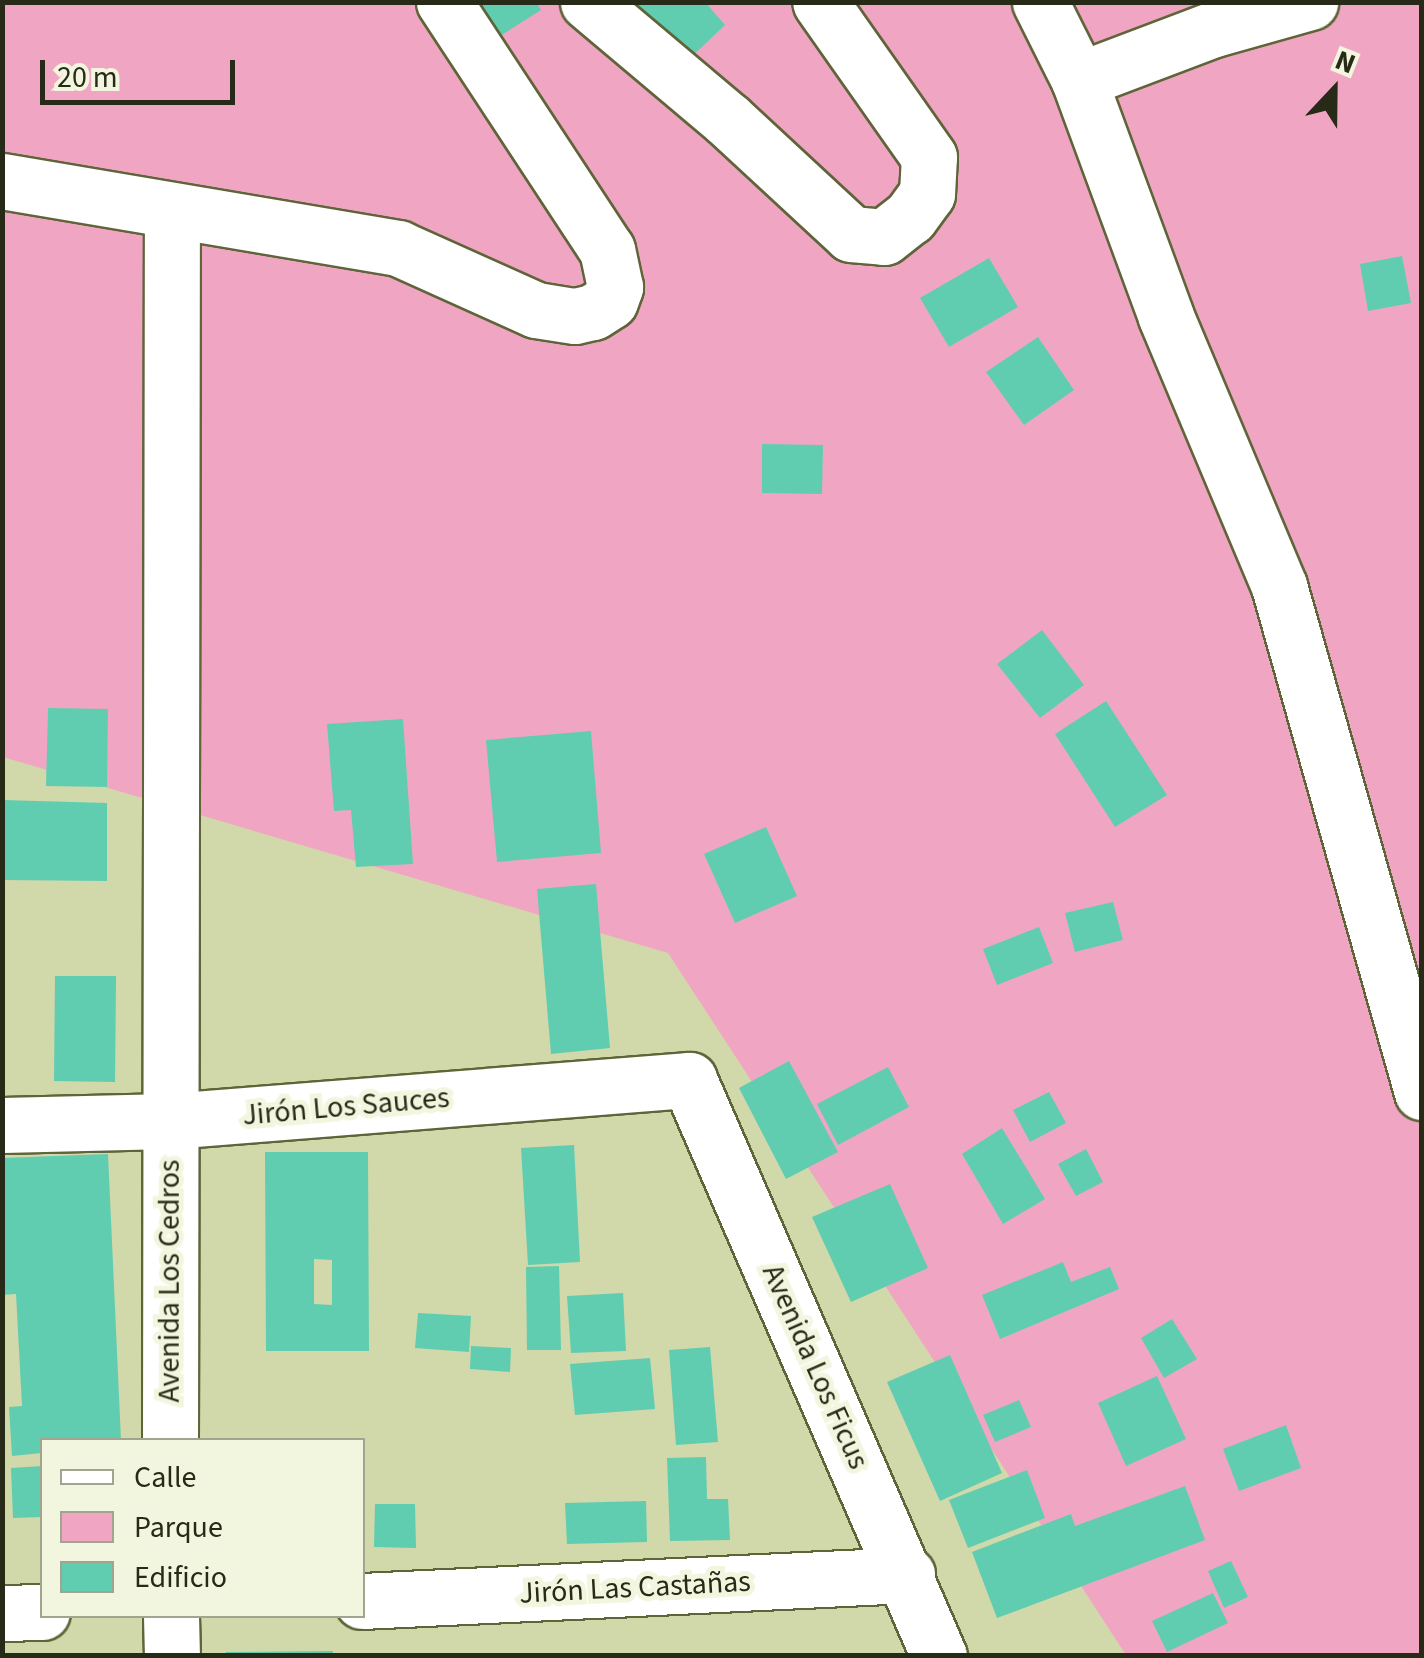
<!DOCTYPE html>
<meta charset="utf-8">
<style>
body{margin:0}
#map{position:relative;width:1424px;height:1658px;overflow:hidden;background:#d1d8a9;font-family:"Source Sans 3",sans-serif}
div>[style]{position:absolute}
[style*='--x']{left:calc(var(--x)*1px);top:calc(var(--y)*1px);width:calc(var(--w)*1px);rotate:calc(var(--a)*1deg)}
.green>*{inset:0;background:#f0a6c3}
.building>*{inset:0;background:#60cdb1}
.roads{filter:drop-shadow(2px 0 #5f6439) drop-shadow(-2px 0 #5f6439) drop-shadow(0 2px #5f6439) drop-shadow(0 -2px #5f6439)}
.minor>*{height:55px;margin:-27.5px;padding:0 27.5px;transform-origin:27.5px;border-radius:27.5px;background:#fff}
span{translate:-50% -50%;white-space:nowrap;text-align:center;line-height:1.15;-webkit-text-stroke:10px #f3f6df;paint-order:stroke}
.street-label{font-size:30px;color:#282a18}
.frame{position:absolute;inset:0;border:5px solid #282a18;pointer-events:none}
.legend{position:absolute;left:40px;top:1438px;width:325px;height:180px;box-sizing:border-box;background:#f3f6df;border:2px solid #a2a48f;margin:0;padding:12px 18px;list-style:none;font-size:30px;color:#282a18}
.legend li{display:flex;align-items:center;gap:20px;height:50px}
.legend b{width:50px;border:2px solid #a2a48f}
.north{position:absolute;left:1284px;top:40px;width:100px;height:100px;-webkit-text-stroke:8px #f3f6df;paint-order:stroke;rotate:22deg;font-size:28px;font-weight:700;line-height:40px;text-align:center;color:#282a18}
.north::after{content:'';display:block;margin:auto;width:35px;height:45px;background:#282a18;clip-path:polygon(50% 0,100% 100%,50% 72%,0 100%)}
.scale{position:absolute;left:40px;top:60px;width:195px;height:45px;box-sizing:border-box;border:5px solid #282a18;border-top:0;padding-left:12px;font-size:30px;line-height:35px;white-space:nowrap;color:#282a18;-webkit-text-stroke:8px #f3f6df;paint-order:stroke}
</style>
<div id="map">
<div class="green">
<i style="clip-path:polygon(2px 3px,1421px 3px,1421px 1655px,1126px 1655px,668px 953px,3px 757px)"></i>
</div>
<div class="building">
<i style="clip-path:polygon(475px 2px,536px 2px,541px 10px,497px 38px)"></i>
<i style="clip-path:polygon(628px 2px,705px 2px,725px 25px,685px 63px)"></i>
<i style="clip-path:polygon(1402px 256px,1411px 303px,1368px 311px,1360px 264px)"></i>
<i style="clip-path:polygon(989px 258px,1018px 307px,949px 347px,920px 298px)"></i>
<i style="clip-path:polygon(1038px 337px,1074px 390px,1024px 425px,986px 372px)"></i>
<i style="clip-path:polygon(762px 444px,823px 445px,822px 494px,762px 493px)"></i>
<i style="clip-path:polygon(1042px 630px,1084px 685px,1040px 718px,997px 664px)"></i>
<i style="clip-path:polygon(1106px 701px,1167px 795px,1115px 827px,1055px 734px)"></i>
<i style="clip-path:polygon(48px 708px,108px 709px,107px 787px,46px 786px)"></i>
<i style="clip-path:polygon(403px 719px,413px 864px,356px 867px,351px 810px,334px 811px,327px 724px)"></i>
<i style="clip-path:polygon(591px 731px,601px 853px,497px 862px,486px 740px)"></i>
<i style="clip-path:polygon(2px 800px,107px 803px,107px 881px,2px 880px)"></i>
<i style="clip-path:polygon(766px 827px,797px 896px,735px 923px,704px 854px)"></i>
<i style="clip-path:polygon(596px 884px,610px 1048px,551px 1054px,537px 889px)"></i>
<i style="clip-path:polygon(1113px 902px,1123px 940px,1075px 952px,1065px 913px)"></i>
<i style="clip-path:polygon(1039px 927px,1053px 963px,997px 985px,983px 949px)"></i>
<i style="clip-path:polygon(55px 976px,116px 976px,115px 1082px,54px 1081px)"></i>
<i style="clip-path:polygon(789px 1061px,838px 1152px,786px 1179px,739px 1088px)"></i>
<i style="clip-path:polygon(888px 1067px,909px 1107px,838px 1145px,817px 1104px)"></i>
<i style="clip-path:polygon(1049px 1092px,1066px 1123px,1030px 1142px,1013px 1110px)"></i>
<i style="clip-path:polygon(1002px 1128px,1045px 1199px,1003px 1224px,962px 1154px)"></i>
<i style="clip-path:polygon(574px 1145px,580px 1262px,528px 1265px,521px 1148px)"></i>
<i style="clip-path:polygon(1086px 1149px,1103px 1182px,1076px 1196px,1058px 1164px)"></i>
<i style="clip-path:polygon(evenodd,265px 1152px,368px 1152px,369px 1351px,266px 1351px,265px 1152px,314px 1259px,332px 1260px,332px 1305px,314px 1304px,314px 1259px)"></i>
<i style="clip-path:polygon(108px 1154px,121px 1440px,42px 1440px,42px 1453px,12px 1456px,9px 1407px,22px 1406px,16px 1294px,2px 1295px,2px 1158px)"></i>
<i style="clip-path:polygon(890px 1184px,928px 1268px,851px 1302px,812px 1217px)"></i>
<i style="clip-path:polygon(1063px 1262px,1071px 1282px,1110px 1267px,1119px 1289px,1000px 1339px,982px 1295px)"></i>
<i style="clip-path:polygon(559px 1266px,561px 1350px,527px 1350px,526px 1267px)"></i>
<i style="clip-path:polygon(623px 1293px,626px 1351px,571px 1353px,567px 1296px)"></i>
<i style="clip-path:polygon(418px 1313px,471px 1316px,469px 1352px,415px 1348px)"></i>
<i style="clip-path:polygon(1172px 1319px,1197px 1359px,1164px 1378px,1141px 1338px)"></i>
<i style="clip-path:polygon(471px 1346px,511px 1348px,510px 1372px,470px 1369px)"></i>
<i style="clip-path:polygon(710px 1347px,718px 1442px,676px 1445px,669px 1350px)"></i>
<i style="clip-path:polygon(950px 1355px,1002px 1473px,940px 1501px,887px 1382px)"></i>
<i style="clip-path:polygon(650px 1358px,655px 1409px,575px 1415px,570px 1364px)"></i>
<i style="clip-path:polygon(1157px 1376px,1186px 1439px,1126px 1466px,1098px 1403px)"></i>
<i style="clip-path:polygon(1019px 1400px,1031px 1427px,995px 1442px,983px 1415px)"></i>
<i style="clip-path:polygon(1286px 1425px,1301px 1468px,1239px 1491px,1223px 1449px)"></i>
<i style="clip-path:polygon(706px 1457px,707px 1499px,728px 1499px,730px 1540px,670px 1541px,667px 1458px)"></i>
<i style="clip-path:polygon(42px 1466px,42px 1517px,13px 1518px,11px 1468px)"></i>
<i style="clip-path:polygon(1027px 1470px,1045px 1518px,968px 1548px,949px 1500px)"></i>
<i style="clip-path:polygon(1185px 1486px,1205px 1540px,997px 1618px,972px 1552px,1071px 1514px,1075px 1526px)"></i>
<i style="clip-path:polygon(646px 1501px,647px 1542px,567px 1544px,565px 1503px)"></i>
<i style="clip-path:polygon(375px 1504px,415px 1504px,416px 1548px,374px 1547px)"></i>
<i style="clip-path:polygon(1231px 1561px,1248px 1597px,1224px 1608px,1208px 1571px)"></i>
<i style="clip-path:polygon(1213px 1593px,1228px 1623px,1167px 1652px,1152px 1621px)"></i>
<i style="clip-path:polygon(333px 1651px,333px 1656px,226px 1656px,226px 1652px)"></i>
</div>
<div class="roads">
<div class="minor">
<i style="--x:588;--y:2;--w:182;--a:40.1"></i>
<i style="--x:727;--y:119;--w:169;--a:42.8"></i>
<i style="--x:851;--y:234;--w:33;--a:5"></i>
<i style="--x:884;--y:237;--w:33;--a:-38"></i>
<i style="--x:910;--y:217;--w:29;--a:-54"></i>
<i style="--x:927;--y:194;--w:37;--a:-87"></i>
<i style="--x:929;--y:157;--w:189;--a:-125.1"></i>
<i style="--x:1040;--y:2;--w:87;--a:63.4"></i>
<i style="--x:1079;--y:80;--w:252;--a:69.8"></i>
<i style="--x:1166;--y:317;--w:292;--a:67.2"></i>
<i style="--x:1279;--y:586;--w:526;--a:74.22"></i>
<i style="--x:1079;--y:80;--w:144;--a:-20.7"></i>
<i style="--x:1214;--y:29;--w:100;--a:-15.7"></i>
<i style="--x:2;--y:181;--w:402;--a:9.6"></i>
<i style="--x:398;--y:248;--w:151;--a:24.2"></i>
<i style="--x:536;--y:310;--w:39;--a:9"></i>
<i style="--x:575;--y:316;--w:18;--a:-13"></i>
<i style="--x:593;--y:312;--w:20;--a:-33"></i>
<i style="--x:610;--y:301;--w:15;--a:-70"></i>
<i style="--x:615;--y:287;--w:38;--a:-102"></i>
<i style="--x:607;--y:250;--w:297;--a:-123.3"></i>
<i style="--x:2;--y:1125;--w:167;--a:-1.4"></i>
<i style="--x:169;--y:1121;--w:522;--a:-4.51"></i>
<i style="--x:689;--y:1080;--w:628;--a:66.54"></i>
<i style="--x:170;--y:1440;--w:1229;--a:-89.91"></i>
<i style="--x:362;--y:1601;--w:546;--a:-2.73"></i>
<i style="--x:2;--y:1613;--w:40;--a:-1.4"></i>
<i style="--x:171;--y:1616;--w:40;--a:88.6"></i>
</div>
</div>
<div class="street-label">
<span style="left:346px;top:1107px;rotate:-5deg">Jirón Los Sauces</span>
<span style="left:170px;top:1281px;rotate:-90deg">Avenida Los Cedros</span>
<span style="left:815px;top:1367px;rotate:66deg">Avenida Los Ficus</span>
<span style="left:635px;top:1588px;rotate:-3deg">Jirón Las Castañas</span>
</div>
<div class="frame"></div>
<ul class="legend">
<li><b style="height:12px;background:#fff"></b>Calle</li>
<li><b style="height:28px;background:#f0a6c3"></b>Parque</li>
<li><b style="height:28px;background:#60cdb1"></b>Edificio</li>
</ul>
<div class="north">N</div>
<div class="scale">20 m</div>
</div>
